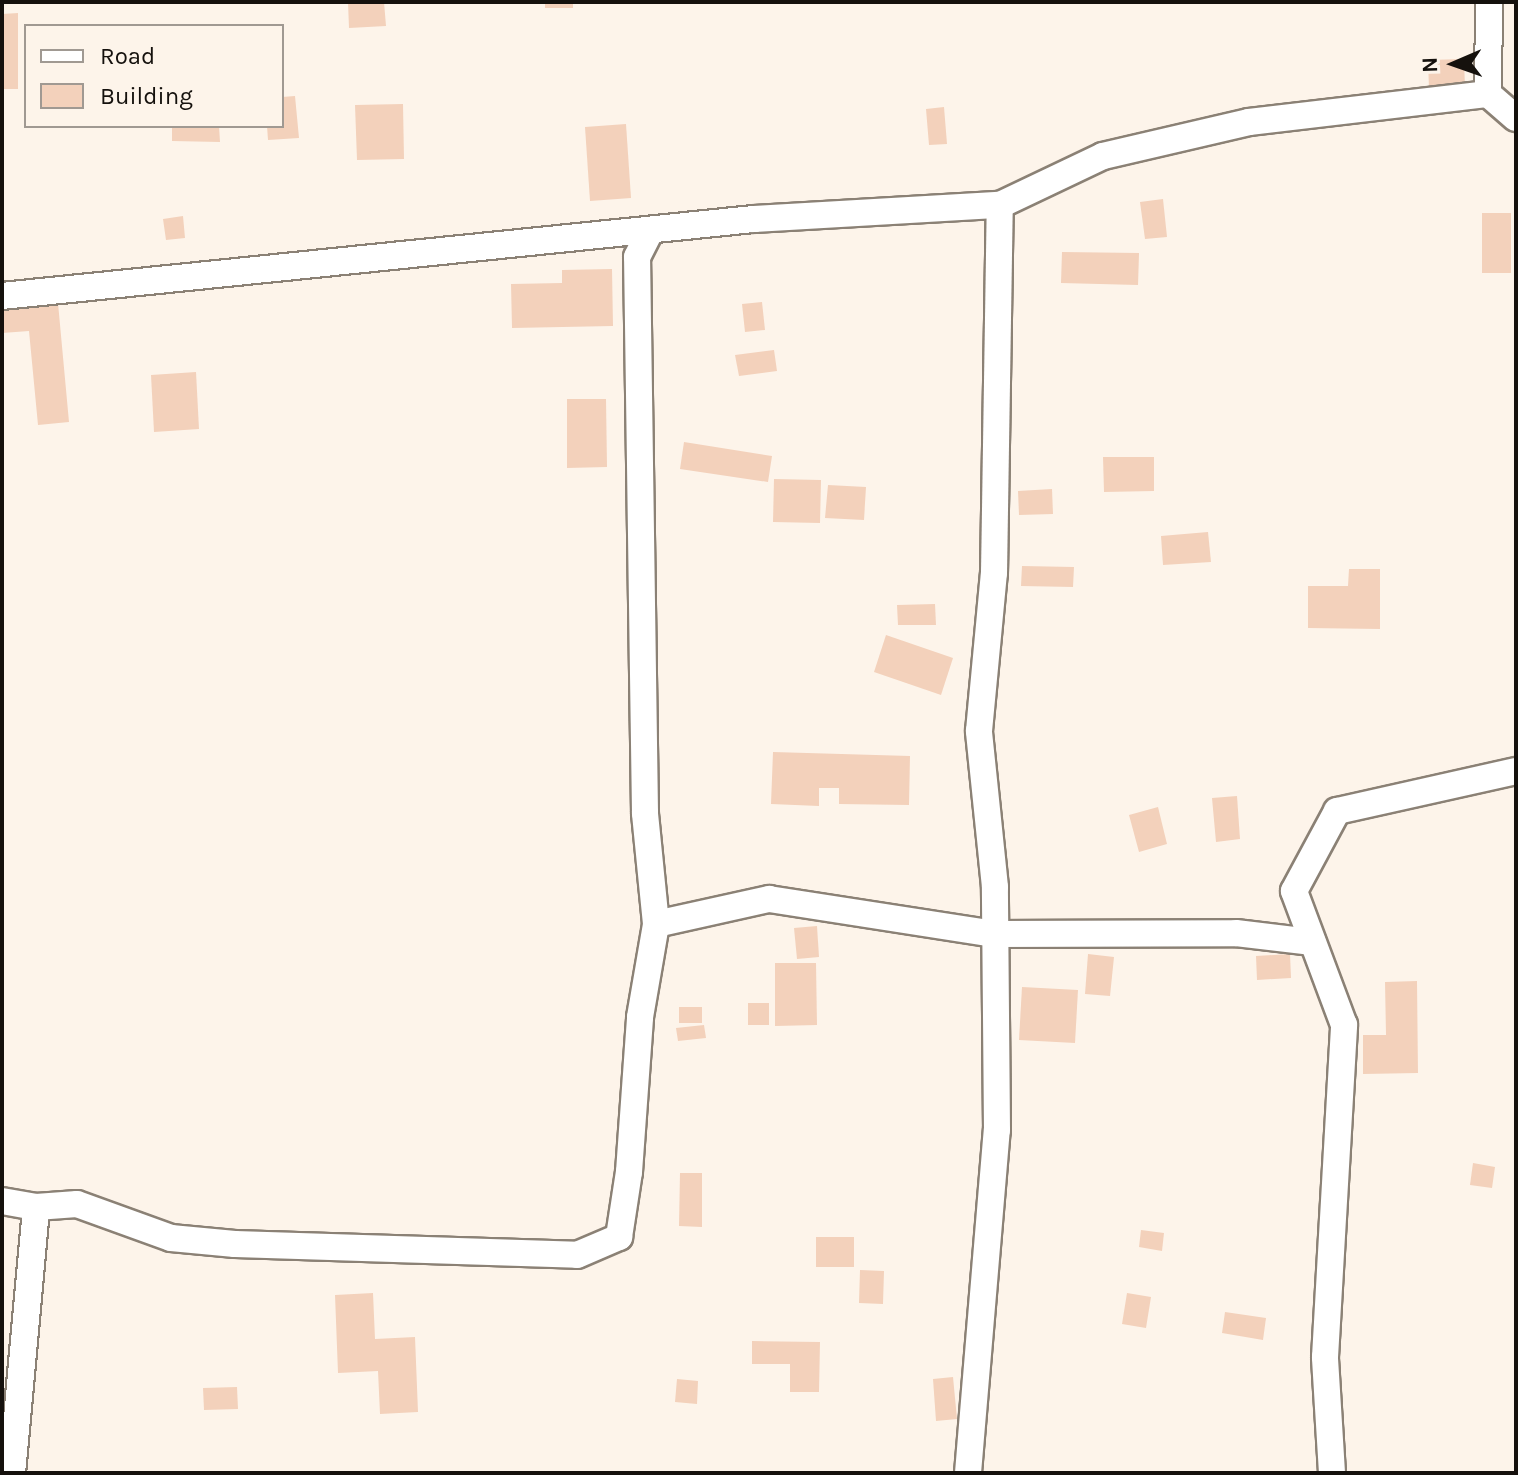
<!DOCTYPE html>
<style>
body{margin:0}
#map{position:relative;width:1518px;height:1475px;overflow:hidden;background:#fdf4ea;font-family:Karla,sans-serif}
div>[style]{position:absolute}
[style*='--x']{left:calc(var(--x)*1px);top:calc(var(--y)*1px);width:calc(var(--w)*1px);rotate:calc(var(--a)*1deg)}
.building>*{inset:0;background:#f3d1bb}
.roads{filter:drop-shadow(2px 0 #8b8175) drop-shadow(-2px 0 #8b8175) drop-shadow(0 2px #8b8175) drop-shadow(0 -2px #8b8175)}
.minor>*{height:26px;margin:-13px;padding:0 13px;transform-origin:13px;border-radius:13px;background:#fff}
span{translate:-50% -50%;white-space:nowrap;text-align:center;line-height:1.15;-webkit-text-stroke:8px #fdf4ea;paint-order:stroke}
.frame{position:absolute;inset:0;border:4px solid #15110d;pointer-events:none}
.legend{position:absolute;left:24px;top:24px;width:260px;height:104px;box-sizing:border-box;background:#fdf4ea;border:2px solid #a09992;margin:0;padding:10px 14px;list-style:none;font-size:24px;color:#15110d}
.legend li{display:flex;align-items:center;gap:16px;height:40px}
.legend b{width:40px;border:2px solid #a09992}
.north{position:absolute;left:1414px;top:24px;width:80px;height:80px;-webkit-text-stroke:6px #fdf4ea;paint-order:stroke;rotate:268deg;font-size:22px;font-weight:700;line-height:32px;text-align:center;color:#15110d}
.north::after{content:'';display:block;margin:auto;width:28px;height:36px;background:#15110d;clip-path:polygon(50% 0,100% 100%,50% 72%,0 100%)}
</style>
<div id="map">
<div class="building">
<i style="clip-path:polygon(348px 2px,384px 2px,386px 26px,349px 28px)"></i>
<i style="clip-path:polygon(545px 2px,573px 2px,573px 8px,545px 8px)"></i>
<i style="clip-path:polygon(18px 13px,18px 89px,2px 89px,2px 14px)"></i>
<i style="clip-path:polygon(1464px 59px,1465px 88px,1429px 89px,1428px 60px)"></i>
<i style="clip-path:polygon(295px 96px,299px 138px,268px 140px,267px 126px,282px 126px,282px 97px)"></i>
<i style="clip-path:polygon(403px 104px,404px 159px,357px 160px,355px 105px)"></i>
<i style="clip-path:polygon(944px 107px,947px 144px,929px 145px,926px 109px)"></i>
<i style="clip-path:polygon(626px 124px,631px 198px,590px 201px,585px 127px)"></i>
<i style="clip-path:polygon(172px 126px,219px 126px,220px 142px,172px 141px)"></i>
<i style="clip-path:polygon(1163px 199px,1167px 237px,1145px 239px,1140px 202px)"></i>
<i style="clip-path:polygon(1482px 213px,1511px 213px,1511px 273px,1482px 273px)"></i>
<i style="clip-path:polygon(183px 216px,185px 238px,166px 240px,163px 219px)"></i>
<i style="clip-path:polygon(1062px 252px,1139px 253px,1138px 285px,1061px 283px)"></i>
<i style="clip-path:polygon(612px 269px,613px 326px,512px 328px,511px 284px,562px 283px,562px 270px)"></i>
<i style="clip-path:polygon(762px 302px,765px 330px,745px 332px,742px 304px)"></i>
<i style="clip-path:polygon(58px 303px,69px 422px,38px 425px,29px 331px,2px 333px,2px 308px)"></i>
<i style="clip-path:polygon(774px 350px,777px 371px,739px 376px,735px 355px)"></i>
<i style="clip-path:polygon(196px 372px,199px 429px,154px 432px,151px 375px)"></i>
<i style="clip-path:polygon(567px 399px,606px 399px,607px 467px,567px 468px)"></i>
<i style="clip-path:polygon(684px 442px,772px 456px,768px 482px,680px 469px)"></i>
<i style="clip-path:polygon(1103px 457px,1154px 457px,1154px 491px,1104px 492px)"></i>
<i style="clip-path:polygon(774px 479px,821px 480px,820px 523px,773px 522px)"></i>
<i style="clip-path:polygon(828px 485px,866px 487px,864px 520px,825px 518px)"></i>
<i style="clip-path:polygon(1052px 489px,1053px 514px,1019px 515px,1018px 491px)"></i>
<i style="clip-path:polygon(1208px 532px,1211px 562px,1163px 565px,1161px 536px)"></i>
<i style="clip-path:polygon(1022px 566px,1074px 567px,1073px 587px,1021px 586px)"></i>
<i style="clip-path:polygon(1349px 569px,1380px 569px,1380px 629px,1308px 628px,1308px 586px,1348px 586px)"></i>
<i style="clip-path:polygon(935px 604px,936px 625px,898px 625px,897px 605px)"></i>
<i style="clip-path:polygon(886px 635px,953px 658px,941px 695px,874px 672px)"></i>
<i style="clip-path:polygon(773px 752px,910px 756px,909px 805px,839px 804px,839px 788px,819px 788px,819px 806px,771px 804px)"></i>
<i style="clip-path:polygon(1237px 796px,1240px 839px,1216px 842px,1212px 798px)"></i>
<i style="clip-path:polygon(1158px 807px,1167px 844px,1139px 852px,1129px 815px)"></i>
<i style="clip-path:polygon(817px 926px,819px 957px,797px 959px,794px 928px)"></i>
<i style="clip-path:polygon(1088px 954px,1114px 957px,1110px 996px,1085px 994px)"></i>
<i style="clip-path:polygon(1290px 954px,1291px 978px,1257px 980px,1256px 956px)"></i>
<i style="clip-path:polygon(775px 963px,816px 963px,817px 1025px,775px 1026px)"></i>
<i style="clip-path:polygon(1417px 981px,1418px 1073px,1363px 1074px,1363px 1035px,1386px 1035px,1385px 982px)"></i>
<i style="clip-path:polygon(1022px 987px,1078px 990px,1075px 1043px,1019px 1040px)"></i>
<i style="clip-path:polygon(748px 1003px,769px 1003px,769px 1025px,748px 1025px)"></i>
<i style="clip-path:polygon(679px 1007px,702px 1007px,702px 1023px,679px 1023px)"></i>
<i style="clip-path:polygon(704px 1025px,706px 1038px,678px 1041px,676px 1028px)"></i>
<i style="clip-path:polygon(1473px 1163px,1495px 1167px,1492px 1188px,1470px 1185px)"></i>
<i style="clip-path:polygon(680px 1173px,702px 1173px,702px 1227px,679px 1226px)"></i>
<i style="clip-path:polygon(1141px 1230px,1164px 1233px,1162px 1251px,1139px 1247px)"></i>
<i style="clip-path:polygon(816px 1237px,854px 1237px,854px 1267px,816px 1267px)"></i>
<i style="clip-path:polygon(860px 1270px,884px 1271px,883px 1304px,859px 1303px)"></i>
<i style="clip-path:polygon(373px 1293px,375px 1339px,415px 1337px,418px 1412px,380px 1414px,378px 1371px,338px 1373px,335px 1295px)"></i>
<i style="clip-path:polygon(1127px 1293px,1151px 1297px,1146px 1328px,1122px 1324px)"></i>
<i style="clip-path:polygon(1225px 1312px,1266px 1318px,1263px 1340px,1222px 1333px)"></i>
<i style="clip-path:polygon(752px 1341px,820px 1342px,819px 1392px,790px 1392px,790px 1364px,752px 1364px)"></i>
<i style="clip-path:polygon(953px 1377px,957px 1419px,936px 1421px,933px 1379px)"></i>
<i style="clip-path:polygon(677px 1379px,698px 1381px,697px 1404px,675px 1402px)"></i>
<i style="clip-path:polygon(237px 1387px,238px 1409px,204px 1410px,203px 1388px)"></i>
</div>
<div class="roads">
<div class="minor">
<i style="--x:1488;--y:94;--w:92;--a:-89.4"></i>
<i style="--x:2;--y:296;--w:756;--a:-5.85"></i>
<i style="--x:754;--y:219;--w:246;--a:-3.3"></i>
<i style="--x:1000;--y:205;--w:114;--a:-25.4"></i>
<i style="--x:1103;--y:156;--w:150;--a:-13.1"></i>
<i style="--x:1249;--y:122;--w:241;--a:-6.7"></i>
<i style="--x:1488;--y:94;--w:37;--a:41"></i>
<i style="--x:656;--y:924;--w:116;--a:-12.5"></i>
<i style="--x:769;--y:899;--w:229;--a:8.8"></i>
<i style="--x:995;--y:934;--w:241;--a:-0.2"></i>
<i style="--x:1236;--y:933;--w:77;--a:6.8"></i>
<i style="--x:2;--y:1201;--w:35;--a:10"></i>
<i style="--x:36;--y:1207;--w:41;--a:-4.2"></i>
<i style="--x:77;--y:1204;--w:100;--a:19.9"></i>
<i style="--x:171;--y:1238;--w:64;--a:5.4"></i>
<i style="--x:235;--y:1244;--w:342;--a:1.8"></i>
<i style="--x:577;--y:1255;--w:46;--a:-23.2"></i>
<i style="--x:619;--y:1237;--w:66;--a:-81.3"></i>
<i style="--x:629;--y:1172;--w:155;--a:-85.9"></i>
<i style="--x:640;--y:1017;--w:94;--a:-80.2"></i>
<i style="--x:656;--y:924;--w:112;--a:-95.7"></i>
<i style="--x:645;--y:813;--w:556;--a:-90.82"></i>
<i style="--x:637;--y:257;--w:30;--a:-63"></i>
<i style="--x:12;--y:1473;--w:267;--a:-84.8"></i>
<i style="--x:968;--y:1473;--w:344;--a:-85.2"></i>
<i style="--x:997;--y:1130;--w:243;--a:-90.5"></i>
<i style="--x:995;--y:887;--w:157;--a:-95.9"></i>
<i style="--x:979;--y:731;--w:159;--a:-84.6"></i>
<i style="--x:994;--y:573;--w:368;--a:-89.1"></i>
<i style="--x:1332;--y:1473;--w:116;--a:-93.5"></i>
<i style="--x:1325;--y:1357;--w:333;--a:-86.7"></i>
<i style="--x:1344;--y:1025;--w:143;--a:-110.5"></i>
<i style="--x:1294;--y:891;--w:91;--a:-61.7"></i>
<i style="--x:1337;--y:811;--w:183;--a:-12.6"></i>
</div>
</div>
<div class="frame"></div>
<ul class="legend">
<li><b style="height:10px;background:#fff"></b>Road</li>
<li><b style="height:22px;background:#f3d1bb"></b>Building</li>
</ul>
<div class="north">N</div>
</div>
